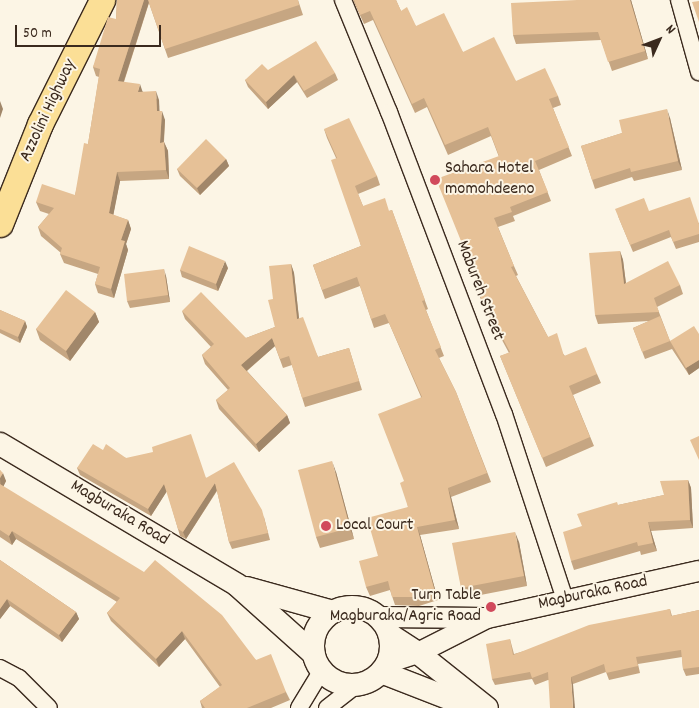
<!DOCTYPE html>
<style>
body{margin:0}
#map{position:relative;width:699px;height:708px;overflow:hidden;background:#fcf5e5;font-family:Dekko,sans-serif}
div>[style]{position:absolute}
[style*='--x']{left:calc(var(--x)*1px);top:calc(var(--y)*1px);width:calc(var(--w)*1px);rotate:calc(var(--a)*1deg)}
.roads{filter:drop-shadow(1px 0 #3b2a1e) drop-shadow(-1px 0 #3b2a1e) drop-shadow(0 1px #3b2a1e) drop-shadow(0 -1px #3b2a1e)}
.minor>*{height:16px;margin:-8px;padding:0 8px;transform-origin:8px;border-radius:8px;background:#fcf5e5}
.tertiary>*{height:20px;margin:-10px;padding:0 10px;transform-origin:10px;border-radius:10px;background:#fcf5e5}
.secondary>*{height:22px;margin:-11px;padding:0 11px;transform-origin:11px;border-radius:11px;background:#fcf5e5}
.secondary>.ring{margin:-11px;padding:0;box-sizing:content-box;background:none;border:22px solid #fcf5e5;border-radius:50%}
.primary>*{height:25px;margin:-12.5px;padding:0 12.5px;transform-origin:12.5px;border-radius:12.5px;background:#fbdf96}
.wall>*{inset:0;background:#c6a682}
.shaded-wall>*{inset:0;background:#a1876a}
.building>*{inset:0;background:#e6c197}
.dots>*{width:14px;height:14px;translate:-50% -50%;box-sizing:border-box;border:2px solid #fcf5e5;border-radius:50%}
span{translate:-50% -50%;white-space:nowrap;text-align:center;line-height:1.15;-webkit-text-stroke:4px #fcf5e5;paint-order:stroke}
.street-label{font-size:18px;color:#3b2a1e}
.poi-label{font-size:18px;color:#3b2a1e}
.left{translate:0 -50%;text-align:left}
.right{translate:-100% -50%;text-align:right}
.north{position:absolute;left:634px;top:15px;width:50px;height:50px;-webkit-text-stroke:4px #fcf5e5;paint-order:stroke;rotate:47deg;font-size:14px;font-weight:700;line-height:20px;text-align:center;color:#3b2a1e}
.north::after{content:'';display:block;margin:auto;width:18px;height:22px;background:#3b2a1e;clip-path:polygon(50% 0,100% 100%,50% 72%,0 100%)}
.scale{position:absolute;left:15px;top:25px;width:146px;height:22px;box-sizing:border-box;border:2px solid #3b2a1e;border-top:0;padding-left:6px;font-size:15px;line-height:18px;white-space:nowrap;color:#3b2a1e;-webkit-text-stroke:4px #fcf5e5;paint-order:stroke}
</style>
<div id="map">
<div class="roads">
<div class="minor">
<i style="--x:343;--y:0;--w:121;--a:67.7"></i>
<i style="--x:389;--y:112;--w:323;--a:69.2"></i>
<i style="--x:504;--y:414;--w:196;--a:71.8"></i>
<i style="--x:679;--y:0;--w:75;--a:74.5"></i>
<i style="--x:0;--y:668;--w:21;--a:28"></i>
<i style="--x:19;--y:678;--w:42;--a:45"></i>
<i style="--x:299;--y:708;--w:44;--a:-58.8"></i>
<i style="--x:327;--y:708;--w:39;--a:-38"></i>
</div>
<div class="tertiary">
<i style="--x:378;--y:617;--w:107;--a:0.5"></i>
<i style="--x:387;--y:663;--w:33;--a:-18"></i>
<i style="--x:418;--y:653;--w:77;--a:-26.9"></i>
<i style="--x:487;--y:618;--w:217;--a:-12.5"></i>
</div>
<div class="secondary">
<i style="--x:0;--y:444;--w:276;--a:30.7"></i>
<i style="--x:237;--y:585;--w:103;--a:41.9"></i>
<i style="--x:247;--y:588;--w:89;--a:15.6"></i>
<i class="ring" style="left:313px;top:607px;width:56px;height:56px"></i>
<i style="--x:390;--y:635;--w:33;--a:33"></i>
<i style="--x:418;--y:653;--w:88;--a:38.6"></i>
<i style="--x:381;--y:672;--w:100;--a:21.2"></i>
</div>
<div class="primary">
<i style="--x:0;--y:224;--w:108;--a:-68.2"></i>
<i style="--x:40;--y:124;--w:139;--a:-63.4"></i>
</div>
</div>
<div class="wall">
<i style="clip-path:polygon(117px 0,298px 0,303px 15px,168px 58px,149px 3px,124px 82px,159px 100px,159px 111px,165px 120px,164px 142px,168px 151px,169px 179px,120px 181px,113px 215px,128px 220px,131px 229px,126px 244px,128px 250px,114px 298px,98px 293px,95px 284px,98px 274px,64px 263px,60px 254px,61px 253px,41px 236px,38px 227px,49px 214px,40px 211px,36px 202px,75px 195px,88px 144px,99px 77px,96px 76px,93px 67px,116px 19px)"></i>
<i style="clip-path:polygon(353px 0,396px 0,401px 11px,416px 26px,516px 81px,558px 96px,561px 105px,553px 108px,572px 156px,539px 170px,551px 201px,513px 216px,515px 221px,498px 227px,514px 266px,518px 275px,516px 276px,548px 337px,565px 356px,597px 374px,601px 383px,573px 395px,594px 446px,546px 467px,500px 356px,509px 353px,482px 303px,479px 294px,482px 293px,499px 157px,491px 136px,448px 155px,427px 107px,415px 113px,373px 20px,364px 24px)"></i>
<i style="clip-path:polygon(631px 0,648px 59px,612px 71px,601px 40px,516px 44px,513px 35px)"></i>
<i style="clip-path:polygon(268px 70px,335px 73px,338px 80px,307px 98px,297px 82px,268px 109px,248px 87px,245px 80px)"></i>
<i style="clip-path:polygon(670px 118px,682px 170px,634px 181px,632px 177px,595px 189px,581px 146px)"></i>
<i style="clip-path:polygon(324px 129px,377px 176px,380px 185px,358px 194px,363px 206px,389px 211px,392px 210px,428px 309px,426px 310px,444px 356px,439px 358px,456px 392px,491px 482px,451px 497px,459px 529px,420px 535px,438px 600px,419px 606px,395px 605px,390px 590px,370px 596px,366px 587px,378px 556px,408px 507px,404px 482px,421px 397px,389px 323px,374px 328px,360px 286px,325px 299px,313px 265px,361px 246px,336px 158px,327px 138px)"></i>
<i style="clip-path:polygon(226px 159px,229px 166px,200px 195px,180px 176px,177px 169px)"></i>
<i style="clip-path:polygon(649px 211px,699px 223px,699px 242px,676px 249px,671px 237px,633px 252px,618px 216px)"></i>
<i style="clip-path:polygon(620px 251px,623px 260px,626px 283px,680px 285px,683px 294px,657px 307px,670px 341px,699px 334px,699px 368px,689px 375px,672px 349px,645px 359px,633px 328px,649px 321px,598px 324px,595px 315px)"></i>
<i style="clip-path:polygon(291px 264px,294px 273px,299px 318px,318px 357px,349px 348px,362px 390px,305px 407px,292px 365px,283px 368px,275px 346px,247px 371px,287px 415px,290px 423px,259px 452px,219px 409px,216px 400px,228px 390px,205px 364px,202px 355px,211px 347px,185px 319px,182px 311px,246px 338px,275px 327px,273px 299px)"></i>
<i style="clip-path:polygon(228px 268px,218px 291px,182px 277px,180px 270px)"></i>
<i style="clip-path:polygon(166px 276px,170px 302px,130px 308px,127px 301px)"></i>
<i style="clip-path:polygon(0 310px,25px 321px,27px 327px,20px 343px,0 333px)"></i>
<i style="clip-path:polygon(95px 312px,99px 322px,70px 361px,40px 340px,36px 329px)"></i>
<i style="clip-path:polygon(103px 450px,126px 458px,207px 478px,264px 517px,270px 540px,232px 549px,229px 542px,217px 491px,186px 539px,180px 536px,167px 491px,151px 516px,80px 475px,77px 468px)"></i>
<i style="clip-path:polygon(0 470px,6px 481px,3px 487px,256px 660px,286px 692px,290px 700px,271px 708px,202px 708px,200px 701px,220px 687px,185px 639px,159px 667px,111px 621px,107px 613px,117px 602px,16px 539px,12px 545px,0 537px)"></i>
<i style="clip-path:polygon(336px 472px,354px 539px,320px 548px,316px 537px)"></i>
<i style="clip-path:polygon(688px 480px,691px 488px,693px 528px,651px 531px,657px 551px,641px 555px,640px 551px,574px 570px,571px 561px,582px 526px,618px 505px,664px 495px)"></i>
<i style="clip-path:polygon(519px 542px,527px 586px,465px 598px,461px 588px)"></i>
<i style="clip-path:polygon(0 560px,76px 612px,79px 619px,62px 642px,10px 606px,0 619px)"></i>
<i style="clip-path:polygon(670px 609px,672px 616px,699px 610px,699px 674px,686px 676px,683px 669px,682px 657px,638px 664px,640px 673px,609px 680px,606px 672px,573px 684px,548px 680px,535px 685px,532px 679px,495px 685px,492px 679px,510px 639px,514px 654px)"></i>
</div>
<div class="shaded-wall">
<i style="clip-path:polygon(144px 0,149px 0,149px 2px,121px 90px,118px 81px)"></i>
<i style="clip-path:polygon(630px 0,631px 0,648px 59px,645px 51px)"></i>
<i style="clip-path:polygon(294px 75px,297px 82px,268px 109px,266px 102px)"></i>
<i style="clip-path:polygon(140px 84px,143px 93px,138px 92px)"></i>
<i style="clip-path:polygon(156px 91px,159px 100px,160px 120px,157px 111px)"></i>
<i style="clip-path:polygon(0 101px,3px 109px,0 118px)"></i>
<i style="clip-path:polygon(667px 109px,670px 118px,682px 170px,678px 161px)"></i>
<i style="clip-path:polygon(162px 111px,165px 120px,163px 152px,160px 143px)"></i>
<i style="clip-path:polygon(164px 142px,168px 151px,169px 179px,166px 170px)"></i>
<i style="clip-path:polygon(226px 159px,229px 166px,200px 195px,197px 188px)"></i>
<i style="clip-path:polygon(117px 172px,120px 181px,112px 222px,109px 213px)"></i>
<i style="clip-path:polygon(128px 220px,131px 229px,126px 244px,128px 250px,114px 298px,111px 289px,121px 240px)"></i>
<i style="clip-path:polygon(620px 251px,623px 260px,627px 293px,624px 284px)"></i>
<i style="clip-path:polygon(225px 261px,228px 268px,218px 291px,216px 284px)"></i>
<i style="clip-path:polygon(291px 264px,294px 273px,300px 328px,297px 319px)"></i>
<i style="clip-path:polygon(164px 269px,166px 276px,170px 302px,168px 295px)"></i>
<i style="clip-path:polygon(95px 312px,99px 322px,70px 361px,66px 351px)"></i>
<i style="clip-path:polygon(25px 321px,27px 327px,20px 343px,18px 337px)"></i>
<i style="clip-path:polygon(272px 338px,275px 346px,244px 373px,241px 365px)"></i>
<i style="clip-path:polygon(699px 360px,699px 368px,689px 375px,686px 368px)"></i>
<i style="clip-path:polygon(287px 415px,290px 423px,259px 452px,256px 444px)"></i>
<i style="clip-path:polygon(332px 461px,336px 472px,354px 539px,350px 528px)"></i>
<i style="clip-path:polygon(3px 473px,6px 481px,1px 491px,0 478px)"></i>
<i style="clip-path:polygon(688px 480px,691px 488px,693px 528px,690px 520px)"></i>
<i style="clip-path:polygon(215px 483px,217px 490px,186px 539px,183px 532px)"></i>
<i style="clip-path:polygon(164px 484px,167px 491px,151px 516px,148px 509px)"></i>
<i style="clip-path:polygon(448px 488px,451px 497px,459px 529px,455px 520px)"></i>
<i style="clip-path:polygon(648px 522px,651px 531px,657px 551px,653px 543px)"></i>
<i style="clip-path:polygon(417px 527px,420px 535px,438px 600px,435px 592px)"></i>
<i style="clip-path:polygon(12px 531px,16px 539px,12px 545px,9px 536px)"></i>
<i style="clip-path:polygon(515px 532px,519px 542px,527px 586px,524px 576px)"></i>
<i style="clip-path:polygon(7px 599px,10px 606px,0 619px,0 609px)"></i>
<i style="clip-path:polygon(76px 612px,79px 619px,62px 642px,59px 635px)"></i>
<i style="clip-path:polygon(182px 631px,185px 639px,159px 667px,156px 659px)"></i>
<i style="clip-path:polygon(571px 677px,573px 684px,575px 708px,573px 708px)"></i>
</div>
<div class="building">
<i style="clip-path:polygon(117px 0,144px 0,118px 81px,140px 84px,138px 92px,156px 91px,157px 111px,162px 111px,160px 143px,164px 142px,166px 170px,117px 172px,109px 213px,128px 220px,121px 240px,125px 241px,111px 289px,95px 284px,100px 267px,60px 254px,62px 248px,38px 227px,54px 208px,36px 202px,42px 184px,75px 195px,84px 143px,88px 144px,100px 69px,93px 67px,108px 17px,116px 19px)"></i>
<i style="clip-path:polygon(148px 0,298px 0,299px 5px,165px 49px)"></i>
<i style="clip-path:polygon(354px 0,396px 0,401px 11px,407px 7px,416px 26px,444px 13px,463px 52px,494px 37px,516px 81px,545px 68px,558px 96px,549px 99px,569px 147px,535px 161px,548px 192px,510px 207px,512px 212px,494px 218px,514px 266px,511px 267px,548px 337px,557px 333px,564px 356px,586px 347px,597px 374px,569px 386px,590px 437px,542px 458px,500px 356px,510px 352px,479px 294px,482px 293px,436px 179px,499px 156px,488px 127px,445px 145px,424px 98px,412px 104px,370px 11px,360px 15px)"></i>
<i style="clip-path:polygon(577px 0,630px 0,645px 51px,608px 62px,598px 32px,513px 35px,511px 3px)"></i>
<i style="clip-path:polygon(699px 1px,699px 22px,692px 2px)"></i>
<i style="clip-path:polygon(316px 41px,335px 73px,304px 91px,294px 75px,266px 102px,245px 80px,262px 64px,268px 70px)"></i>
<i style="clip-path:polygon(667px 109px,678px 161px,631px 172px,630px 168px,592px 180px,581px 146px,622px 133px,619px 120px)"></i>
<i style="clip-path:polygon(349px 118px,377px 176px,355px 186px,363px 206px,385px 198px,389px 211px,392px 210px,425px 300px,422px 301px,441px 347px,435px 350px,456px 392px,487px 473px,448px 488px,455px 520px,417px 527px,435px 592px,416px 597px,392px 597px,388px 581px,366px 587px,359px 561px,378px 556px,367px 518px,408px 507px,400px 483px,404px 481px,378px 414px,422px 397px,385px 314px,371px 319px,357px 277px,322px 290px,313px 265px,361px 246px,331px 160px,337px 158px,324px 129px)"></i>
<i style="clip-path:polygon(206px 139px,226px 159px,197px 188px,177px 169px)"></i>
<i style="clip-path:polygon(690px 197px,699px 224px,699px 234px,673px 242px,669px 230px,630px 245px,615px 209px,644px 198px,649px 211px)"></i>
<i style="clip-path:polygon(189px 246px,225px 261px,216px 284px,180px 270px)"></i>
<i style="clip-path:polygon(620px 251px,624px 284px,668px 261px,680px 285px,654px 298px,659px 312px,595px 315px,589px 253px)"></i>
<i style="clip-path:polygon(291px 264px,297px 319px,303px 317px,318px 357px,349px 348px,359px 381px,302px 398px,289px 356px,280px 359px,272px 338px,241px 365px,287px 415px,256px 444px,216px 400px,230px 388px,202px 355px,214px 344px,182px 311px,201px 292px,246px 338px,275px 327px,268px 300px,273px 299px,269px 266px)"></i>
<i style="clip-path:polygon(164px 269px,168px 295px,127px 301px,124px 274px)"></i>
<i style="clip-path:polygon(66px 290px,95px 312px,66px 351px,36px 329px)"></i>
<i style="clip-path:polygon(0 310px,25px 321px,18px 337px,0 329px)"></i>
<i style="clip-path:polygon(660px 316px,670px 341px,642px 352px,633px 328px)"></i>
<i style="clip-path:polygon(694px 326px,699px 334px,699px 360px,686px 368px,670px 341px)"></i>
<i style="clip-path:polygon(191px 434px,206px 478px,234px 462px,262px 510px,268px 533px,229px 542px,215px 483px,183px 532px,178px 529px,164px 484px,148px 509px,77px 468px,93px 444px,103px 450px,106px 444px,126px 458px,153px 452px,152px 447px)"></i>
<i style="clip-path:polygon(699px 436px,699px 460px,690px 440px)"></i>
<i style="clip-path:polygon(332px 461px,350px 528px,316px 537px,298px 470px)"></i>
<i style="clip-path:polygon(0 470px,3px 473px,0 478px)"></i>
<i style="clip-path:polygon(688px 480px,690px 520px,648px 522px,653px 543px,638px 546px,637px 542px,571px 561px,563px 532px,582px 526px,577px 514px,617px 502px,618px 505px,664px 495px,660px 481px)"></i>
<i style="clip-path:polygon(0 484px,144px 572px,155px 560px,222px 615px,256px 660px,271px 654px,286px 692px,247px 708px,205px 708px,200px 701px,222px 685px,182px 631px,156px 659px,107px 613px,120px 598px,12px 531px,9px 536px,0 530px)"></i>
<i style="clip-path:polygon(515px 532px,524px 576px,461px 588px,452px 543px)"></i>
<i style="clip-path:polygon(0 560px,76px 612px,59px 635px,7px 599px,0 609px)"></i>
<i style="clip-path:polygon(670px 609px,671px 616px,699px 610px,699px 667px,683px 669px,681px 650px,636px 657px,638px 666px,606px 673px,604px 664px,571px 677px,573px 708px,550px 708px,548px 672px,532px 678px,530px 672px,492px 679px,486px 644px,510px 639px,513px 655px,589px 625px)"></i>
</div>
<div class="dots">
<i style="left:435px;top:180px;background:#d1495b"></i>
<i style="left:326px;top:526px;background:#d1495b"></i>
<i style="left:491px;top:607px;background:#d1495b"></i>
</div>
<div class="street-label">
<span style="left:49px;top:111px;rotate:-65deg">Azzolini Highway</span>
<span style="left:479px;top:291px;rotate:69deg">Mabureh Street</span>
<span style="left:119px;top:514px;rotate:31deg">Magburaka Road</span>
<span style="left:593px;top:594px;rotate:-12deg">Magburaka Road</span>
</div>
<div class="poi-label">
<span class="left" style="left:445px;top:180px">Sahara Hotel<br>momohdeeno</span>
<span class="left" style="left:336px;top:526px">Local Court</span>
<span class="right" style="left:481px;top:607px">Turn Table<br>Magburaka/Agric Road</span>
</div>
<div class="north">N</div>
<div class="scale">50 m</div>
</div>
